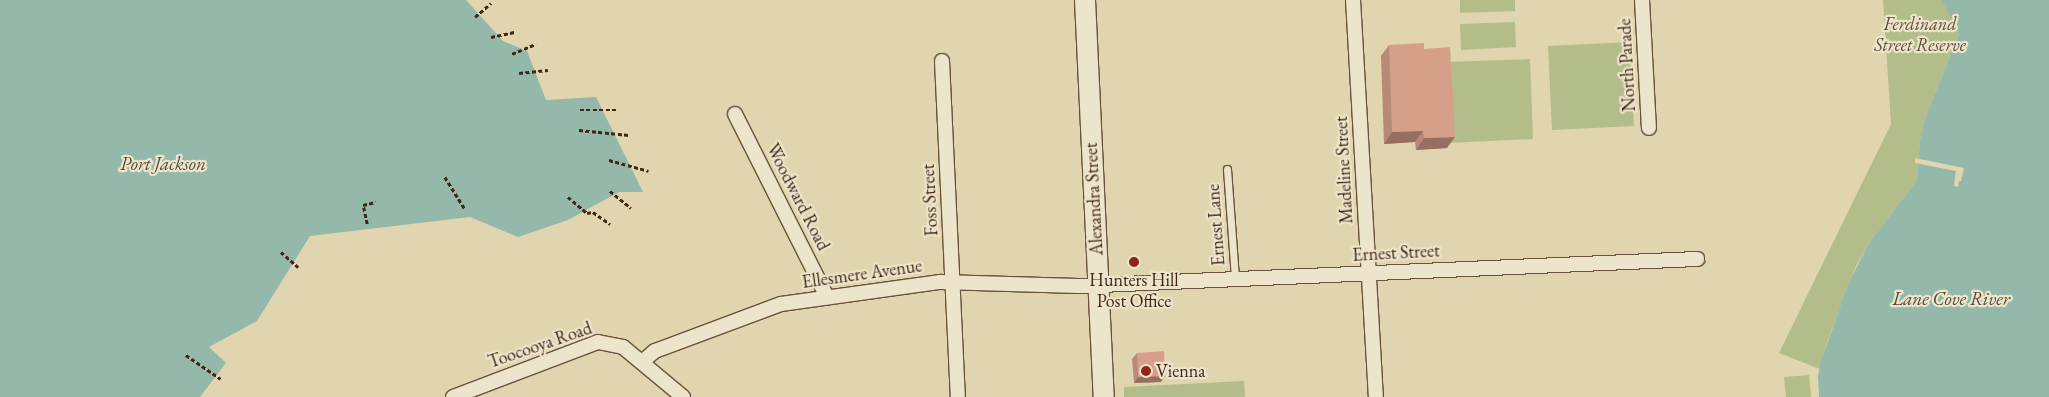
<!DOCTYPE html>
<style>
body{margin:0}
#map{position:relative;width:2049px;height:397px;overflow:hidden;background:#e1d5af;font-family:"EB Garamond",serif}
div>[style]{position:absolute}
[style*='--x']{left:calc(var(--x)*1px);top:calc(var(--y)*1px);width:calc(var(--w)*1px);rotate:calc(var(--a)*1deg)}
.green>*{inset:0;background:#b3bd8a}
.water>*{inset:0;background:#94b9aa}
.pier>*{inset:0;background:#e1d5af}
.path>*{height:2.5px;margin-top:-1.25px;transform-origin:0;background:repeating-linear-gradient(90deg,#432516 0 4px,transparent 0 6.5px)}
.roads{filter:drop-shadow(1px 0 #6a513c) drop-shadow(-1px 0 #6a513c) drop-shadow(0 1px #6a513c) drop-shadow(0 -1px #6a513c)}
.lane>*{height:7px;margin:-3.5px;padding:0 3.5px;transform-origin:3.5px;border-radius:3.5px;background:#ece4cb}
.street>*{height:14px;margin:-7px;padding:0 7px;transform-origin:7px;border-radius:7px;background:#ece4cb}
.secondary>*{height:20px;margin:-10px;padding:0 10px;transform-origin:10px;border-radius:10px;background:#ece4cb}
.wall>*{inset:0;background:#b88976}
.shaded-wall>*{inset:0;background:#966f60}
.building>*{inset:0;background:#d69f89}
.dots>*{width:14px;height:14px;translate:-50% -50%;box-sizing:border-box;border:2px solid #ece4cb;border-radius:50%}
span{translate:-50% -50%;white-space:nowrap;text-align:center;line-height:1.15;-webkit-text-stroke:4.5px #ece4cb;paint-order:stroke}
.park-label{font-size:18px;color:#5f4b33;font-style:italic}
.street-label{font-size:18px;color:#432516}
.poi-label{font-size:18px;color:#432516}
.left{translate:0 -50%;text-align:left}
.water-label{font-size:19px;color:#574a3b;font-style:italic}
</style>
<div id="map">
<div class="green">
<i style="clip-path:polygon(1460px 0,1515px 0,1515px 11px,1460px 13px)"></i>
<i style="clip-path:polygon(1883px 0,1941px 0,1959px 34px,1925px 118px,1920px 139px,1917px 180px,1869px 243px,1856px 266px,1826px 345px,1820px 369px,1779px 353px,1891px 124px)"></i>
<i style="clip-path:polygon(1515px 22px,1516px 47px,1461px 50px,1460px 24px)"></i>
<i style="clip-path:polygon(1630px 42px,1634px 126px,1552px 130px,1548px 46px)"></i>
<i style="clip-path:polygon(1530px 59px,1533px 139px,1448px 143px,1444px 62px)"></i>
<i style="clip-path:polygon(1809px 375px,1811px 397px,1786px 397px,1784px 377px)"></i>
<i style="clip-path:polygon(1244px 381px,1245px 397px,1124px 397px,1124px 387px)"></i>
</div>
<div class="water">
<i style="clip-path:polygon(0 0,466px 0,503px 41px,527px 51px,546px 100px,596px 97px,643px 192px,619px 192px,568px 220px,518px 237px,470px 217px,310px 236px,257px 321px,209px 347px,226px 363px,200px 397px,0 397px)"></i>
<i style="clip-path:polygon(1941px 0,2049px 0,2049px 397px,1819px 397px,1818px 376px,1821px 361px,1849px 282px,1869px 243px,1917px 180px,1920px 139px,1925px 118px,1959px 34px)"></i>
</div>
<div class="pier">
<i style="clip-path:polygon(1915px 158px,1964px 168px,1961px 181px,1959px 181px,1958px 187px,1954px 186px,1956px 171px,1915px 163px)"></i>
</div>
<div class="path">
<i style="--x:475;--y:17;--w:21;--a:-41"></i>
<i style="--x:491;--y:37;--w:24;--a:-12"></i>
<i style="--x:512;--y:54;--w:26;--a:-23"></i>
<i style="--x:519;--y:73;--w:29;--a:-6"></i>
<i style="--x:580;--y:110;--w:36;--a:0"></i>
<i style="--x:579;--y:130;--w:50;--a:5.7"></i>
<i style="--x:609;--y:160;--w:41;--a:15.4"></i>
<i style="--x:445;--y:177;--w:38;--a:58"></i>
<i style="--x:610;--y:191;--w:27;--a:39"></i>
<i style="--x:568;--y:197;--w:25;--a:40"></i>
<i style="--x:587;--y:213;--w:6;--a:-9"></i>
<i style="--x:593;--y:212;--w:21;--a:35"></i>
<i style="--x:367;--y:224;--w:19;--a:-102"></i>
<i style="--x:363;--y:205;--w:13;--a:-13"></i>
<i style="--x:281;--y:252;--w:23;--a:41"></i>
<i style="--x:186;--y:355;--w:42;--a:34.4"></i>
</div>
<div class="roads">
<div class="lane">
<i style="--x:1227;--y:169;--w:110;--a:85.8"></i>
</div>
<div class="street">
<i style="--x:1353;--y:0;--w:398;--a:86.7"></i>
<i style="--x:1642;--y:0;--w:128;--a:86.9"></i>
<i style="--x:942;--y:61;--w:336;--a:87.3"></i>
<i style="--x:735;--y:114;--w:205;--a:63.3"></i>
<i style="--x:643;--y:361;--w:16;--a:-40"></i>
<i style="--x:655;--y:351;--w:134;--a:-20.5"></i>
<i style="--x:781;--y:304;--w:161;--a:-7.9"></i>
<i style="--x:940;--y:282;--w:138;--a:1.7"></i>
<i style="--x:1078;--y:286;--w:620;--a:-2.5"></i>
<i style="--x:453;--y:397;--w:155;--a:-20.8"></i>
<i style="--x:598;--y:342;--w:25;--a:11"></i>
<i style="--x:623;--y:347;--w:78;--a:39.8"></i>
</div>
<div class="secondary">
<i style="--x:1085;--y:0;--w:397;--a:87.3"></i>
</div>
</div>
<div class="wall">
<i style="clip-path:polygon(1389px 45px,1424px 49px,1447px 148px,1416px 150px,1415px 142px,1384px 144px,1381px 56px)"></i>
<i style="clip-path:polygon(1137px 353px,1161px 382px,1134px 383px,1132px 359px)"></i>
</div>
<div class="shaded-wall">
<i style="clip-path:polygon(1423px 131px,1415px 142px,1384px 144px,1392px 132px)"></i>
<i style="clip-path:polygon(1455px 137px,1447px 148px,1416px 150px,1424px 138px)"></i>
<i style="clip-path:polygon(1165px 376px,1161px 382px,1134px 383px,1138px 377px)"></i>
</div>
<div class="building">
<i style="clip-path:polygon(1424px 43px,1424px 49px,1450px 47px,1455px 137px,1424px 138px,1423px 131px,1392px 132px,1389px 45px)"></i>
<i style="clip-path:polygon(1164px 351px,1165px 376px,1138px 377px,1137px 353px)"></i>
</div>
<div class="dots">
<i style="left:1134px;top:262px;background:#8f2418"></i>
<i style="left:1146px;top:371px;background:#8f2418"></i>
</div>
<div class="park-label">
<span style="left:1920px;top:35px">Ferdinand<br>Street Reserve</span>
</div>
<div class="street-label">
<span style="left:1627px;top:65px;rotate:-93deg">North Parade</span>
<span style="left:1344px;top:170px;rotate:-93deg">Madeline Street</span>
<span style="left:798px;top:197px;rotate:63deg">Woodward Road</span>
<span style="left:1094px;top:199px;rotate:-93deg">Alexandra Street</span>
<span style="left:930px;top:200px;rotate:-93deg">Foss Street</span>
<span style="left:1216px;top:225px;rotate:-94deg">Ernest Lane</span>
<span style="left:1396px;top:253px;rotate:-3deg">Ernest Street</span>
<span style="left:862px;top:274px;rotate:-8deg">Ellesmere Avenue</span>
<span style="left:540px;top:345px;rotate:-19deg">Toocooya Road</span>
</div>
<div class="poi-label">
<span style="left:1134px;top:291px">Hunters Hill<br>Post Office</span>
<span class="left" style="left:1156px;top:371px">Vienna</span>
</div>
<div class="water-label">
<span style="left:163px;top:164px">Port Jackson</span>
<span style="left:1951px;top:299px">Lane Cove River</span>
</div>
</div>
